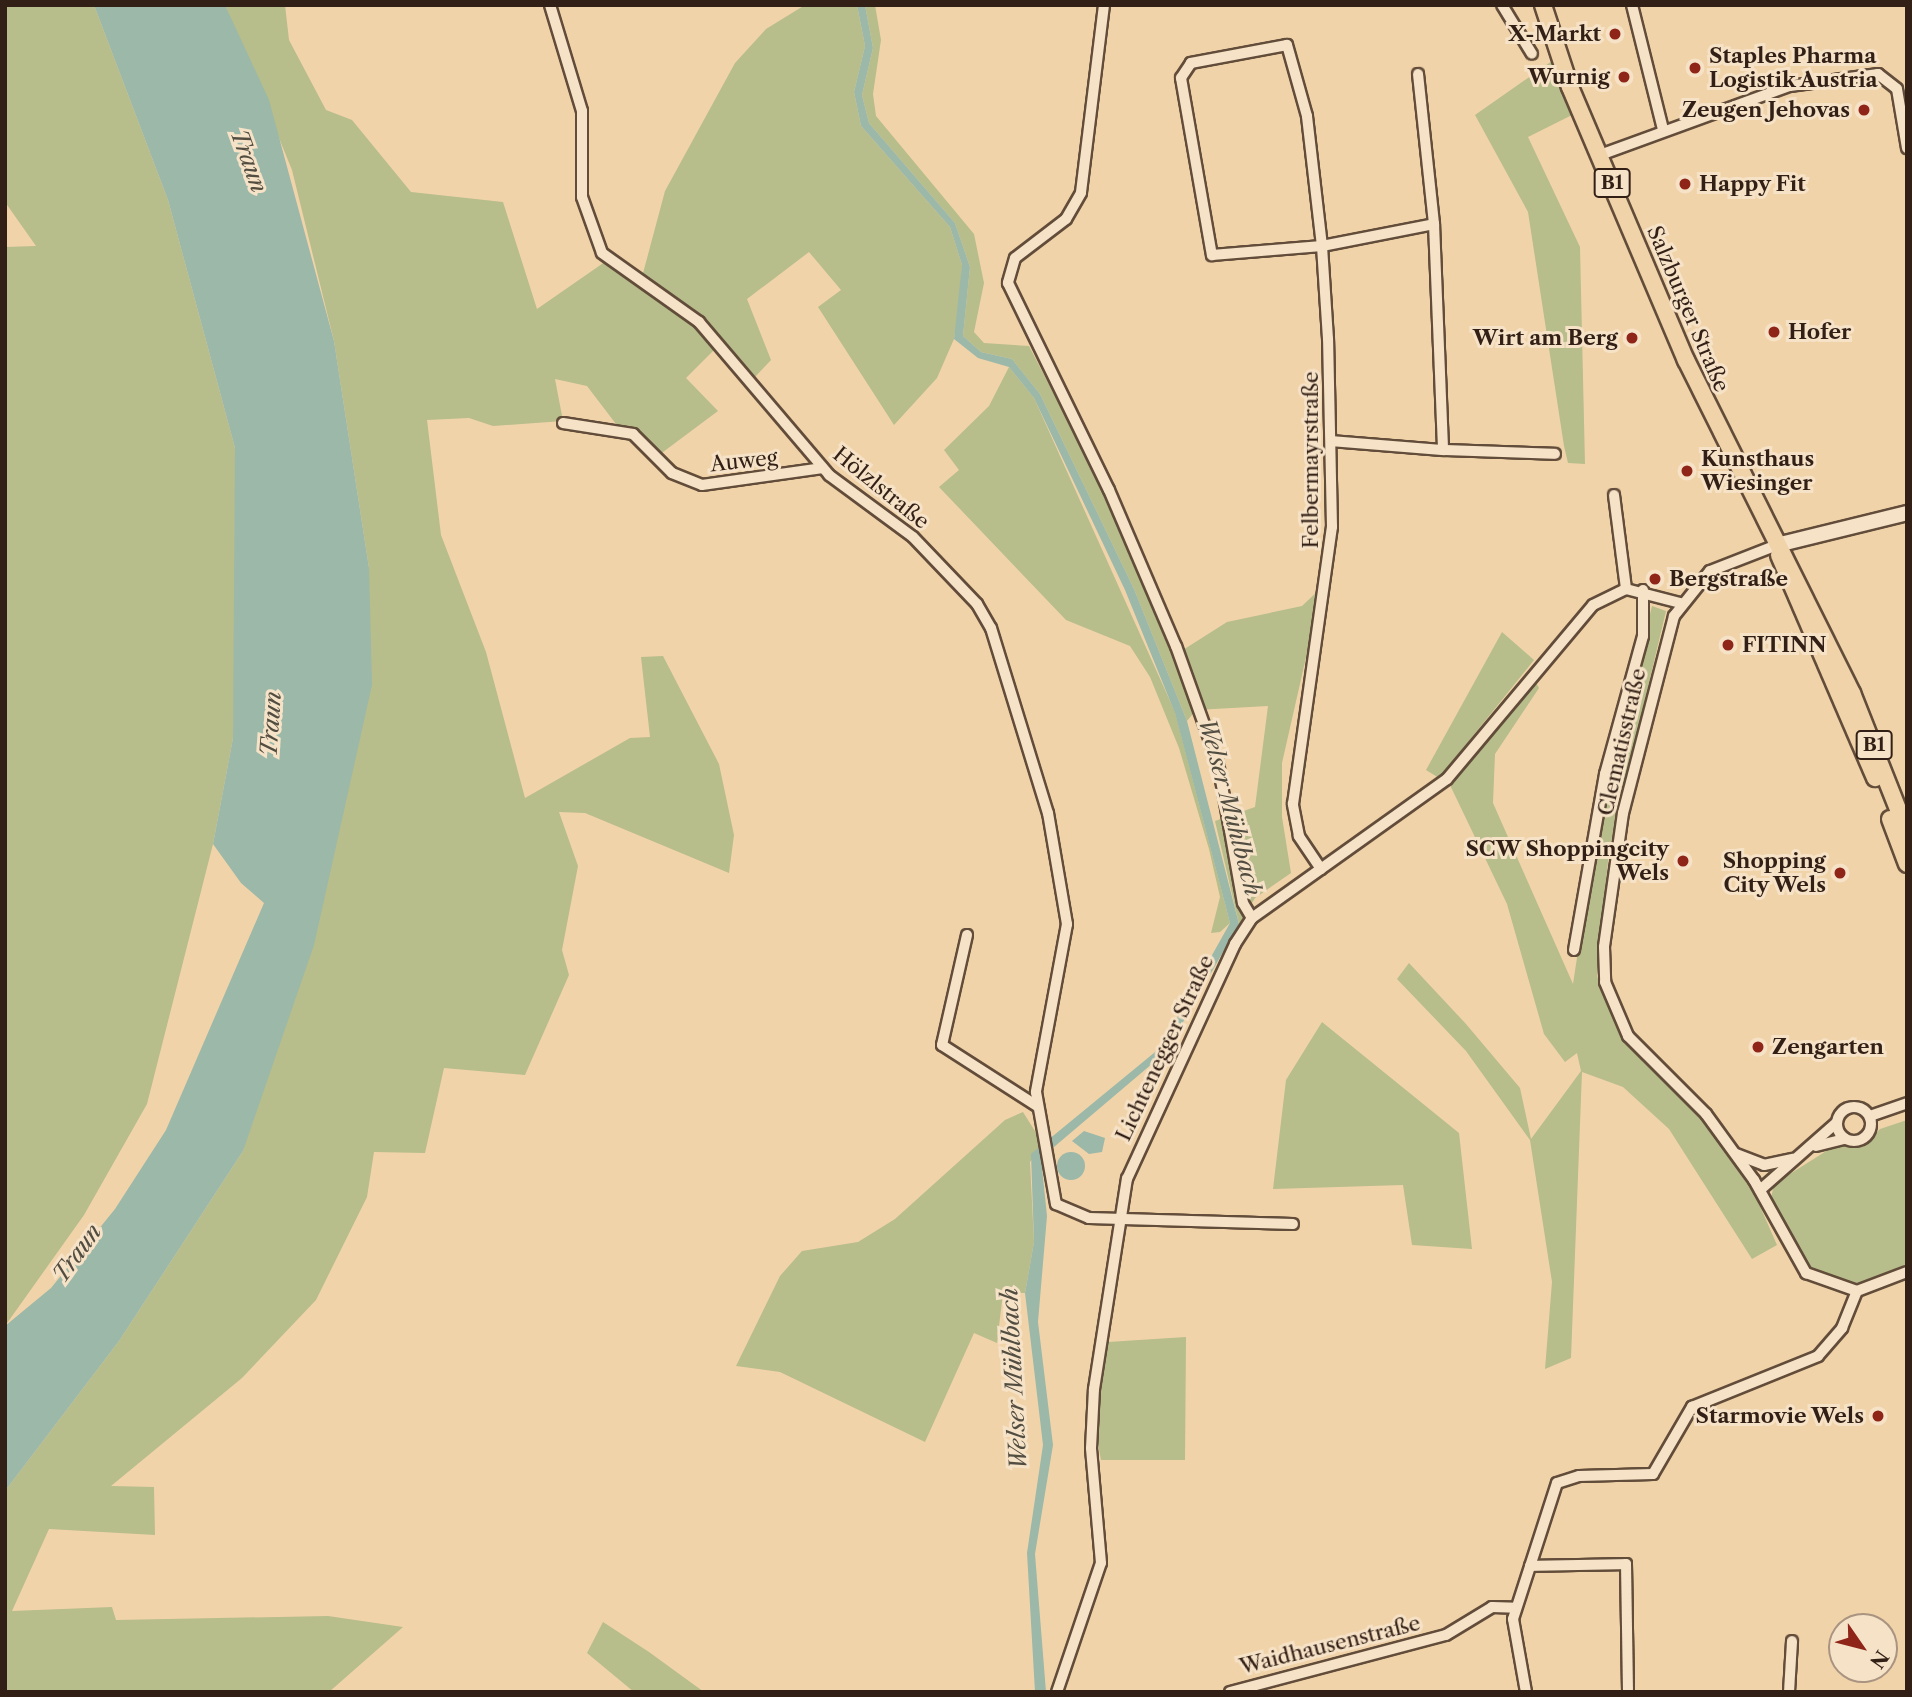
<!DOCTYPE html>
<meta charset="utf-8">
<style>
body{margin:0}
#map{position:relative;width:1912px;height:1697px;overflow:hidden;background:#f1d3a9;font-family:"Libre Caslon Text",serif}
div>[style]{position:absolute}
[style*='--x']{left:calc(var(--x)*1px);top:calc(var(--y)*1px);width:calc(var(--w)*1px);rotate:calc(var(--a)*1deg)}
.green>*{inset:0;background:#b7bd8b}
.water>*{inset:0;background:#9bb8a9}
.round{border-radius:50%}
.roads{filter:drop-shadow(2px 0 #624c3a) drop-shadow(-2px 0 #624c3a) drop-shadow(0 2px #624c3a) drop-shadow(0 -2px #624c3a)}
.street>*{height:10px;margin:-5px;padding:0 5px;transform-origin:5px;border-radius:5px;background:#f6e2c7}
.street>.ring{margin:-5px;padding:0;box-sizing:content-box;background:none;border:10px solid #f6e2c7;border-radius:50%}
.secondary>*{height:14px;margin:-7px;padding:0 7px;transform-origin:7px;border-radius:7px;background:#f6e2c7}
.primary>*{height:16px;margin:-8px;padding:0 8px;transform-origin:8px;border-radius:8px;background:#f1d3a9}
.dots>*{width:19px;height:19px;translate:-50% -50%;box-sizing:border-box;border:4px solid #f6e2c7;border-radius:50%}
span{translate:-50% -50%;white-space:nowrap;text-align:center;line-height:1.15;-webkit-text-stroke:6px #f6e2c7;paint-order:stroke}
.shield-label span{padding:2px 5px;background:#f6e2c7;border:2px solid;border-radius:5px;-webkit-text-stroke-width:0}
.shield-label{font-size:19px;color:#321f15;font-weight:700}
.poi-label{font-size:21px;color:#321f15;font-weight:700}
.right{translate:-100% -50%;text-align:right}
.left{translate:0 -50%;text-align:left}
.street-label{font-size:21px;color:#321f15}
.water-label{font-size:23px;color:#524d41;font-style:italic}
.frame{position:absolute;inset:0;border:7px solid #321f15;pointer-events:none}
.north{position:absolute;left:1828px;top:1613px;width:70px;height:70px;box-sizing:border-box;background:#f6e2c7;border:2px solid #a89480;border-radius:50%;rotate:125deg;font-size:19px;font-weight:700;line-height:28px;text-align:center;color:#321f15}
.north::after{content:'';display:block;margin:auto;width:24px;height:32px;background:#8f2418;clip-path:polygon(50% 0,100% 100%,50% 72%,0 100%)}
</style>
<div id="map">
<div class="green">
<i style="clip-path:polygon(5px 5px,94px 5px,168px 200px,235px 448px,238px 559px,233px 738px,213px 844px,147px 1104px,84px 1215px,5px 1326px,5px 247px,36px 246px,5px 202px)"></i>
<i style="clip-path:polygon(225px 5px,285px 5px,289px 40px,326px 110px,352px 120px,411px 192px,503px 202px,537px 309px,612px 257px,642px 277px,665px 191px,735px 63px,766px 29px,805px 5px,857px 5px,865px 46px,854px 92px,861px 126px,950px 227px,962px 265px,961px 293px,954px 339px,937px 378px,894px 425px,818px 307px,841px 290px,809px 252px,747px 299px,771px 360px,754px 378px,722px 342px,686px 378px,718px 411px,659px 455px,635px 429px,616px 424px,587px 386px,555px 379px,563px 421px,493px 426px,469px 418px,427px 420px,441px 535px,486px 652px,525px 798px,630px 738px,650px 737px,641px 657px,663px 656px,719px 764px,734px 835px,729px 873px,585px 813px,559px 812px,578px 866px,562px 950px,569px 975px,525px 1075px,444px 1068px,425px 1153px,374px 1152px,367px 1197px,316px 1300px,242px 1378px,111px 1486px,154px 1487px,155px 1535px,49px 1529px,12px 1611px,112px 1607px,116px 1620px,328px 1616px,403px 1627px,329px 1692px,5px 1692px,5px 1491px,119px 1341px,243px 1151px,369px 568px,334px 341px,292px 170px)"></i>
<i style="clip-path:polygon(865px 5px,875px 5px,881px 40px,873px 94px,876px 116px,974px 234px,984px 283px,974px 332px,984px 343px,1029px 346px,1100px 483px,1175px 655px,1227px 622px,1302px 606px,1322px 587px,1282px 763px,1282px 817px,1291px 873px,1255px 898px,1239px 924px,1215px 821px,1255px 807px,1268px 706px,1196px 710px,1187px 721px,1134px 589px,1040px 394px,1012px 359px,981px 352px,963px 336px,970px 267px,955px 223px,869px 123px,862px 95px,873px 48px)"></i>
<i style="clip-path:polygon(1552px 61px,1574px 114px,1528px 137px,1580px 247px,1585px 464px,1568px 463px,1564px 446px,1528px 212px,1475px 115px)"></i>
<i style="clip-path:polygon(1009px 367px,1034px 398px,1175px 712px,1230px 923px,1220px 932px,1211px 933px,1220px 897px,1209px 849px,1179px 748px,1150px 677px,1130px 646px,1066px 620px,939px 487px,959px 470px,944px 450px,989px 406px)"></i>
<i style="clip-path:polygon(1652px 606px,1666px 611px,1609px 851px,1597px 976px,1620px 1034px,1701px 1118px,1755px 1195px,1777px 1245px,1752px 1259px,1669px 1129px,1623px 1087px,1582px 1072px,1571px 1358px,1545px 1369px,1552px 1282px,1530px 1140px,1466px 1051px,1397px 979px,1409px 963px,1466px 1024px,1520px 1088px,1531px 1139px,1581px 1071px,1577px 1053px,1565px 1062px,1544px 1034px,1507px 904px,1449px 783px,1534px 679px,1539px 688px,1495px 754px,1493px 803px,1573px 984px,1596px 833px)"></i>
<i style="clip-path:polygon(1502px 632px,1534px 660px,1439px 778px,1426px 770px)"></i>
<i style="clip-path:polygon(1322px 1022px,1459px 1133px,1472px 1249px,1412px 1245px,1403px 1185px,1273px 1189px,1286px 1080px)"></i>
<i style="clip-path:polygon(1023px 1112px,1043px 1144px,1030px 1162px,1034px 1242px,1025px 1293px,1003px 1293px,997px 1343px,974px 1333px,925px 1442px,780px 1372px,736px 1366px,780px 1276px,802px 1251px,858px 1242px,895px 1219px,1005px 1120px)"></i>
<i style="clip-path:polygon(1907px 1120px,1907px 1266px,1865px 1283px,1836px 1283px,1807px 1268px,1771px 1198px,1774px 1184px,1839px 1143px,1863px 1147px,1880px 1129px)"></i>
<i style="clip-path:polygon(1186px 1337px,1185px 1460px,1101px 1460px,1094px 1423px,1108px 1342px)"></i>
<i style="clip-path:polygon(603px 1622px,649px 1652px,704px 1692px,634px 1692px,587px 1653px)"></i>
</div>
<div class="water">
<i style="clip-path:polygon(94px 5px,225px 5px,269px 100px,334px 341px,369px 568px,372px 685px,314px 945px,243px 1151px,119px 1341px,5px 1491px,5px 1326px,51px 1288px,115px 1209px,166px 1130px,264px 903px,241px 883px,213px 844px,233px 738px,235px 448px,168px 200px)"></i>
<i style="clip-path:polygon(857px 5px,865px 5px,873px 48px,862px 95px,869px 123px,955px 223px,970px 267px,963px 336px,981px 352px,1012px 359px,1040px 394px,1134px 589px,1187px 721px,1239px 924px,1166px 1052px,1041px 1158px,1047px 1216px,1038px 1322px,1053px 1445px,1035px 1554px,1046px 1692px,1035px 1692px,1027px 1553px,1043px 1445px,1025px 1293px,1034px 1242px,1031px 1154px,1160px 1048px,1230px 923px,1175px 713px,1125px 590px,1034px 398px,1009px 367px,978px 358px,954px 339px,962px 265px,950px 227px,861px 126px,854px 92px,865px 46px)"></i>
<i style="clip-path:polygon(1084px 1131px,1105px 1138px,1102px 1152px,1089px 1154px,1072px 1141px)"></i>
<i class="round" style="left:1057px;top:1152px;width:28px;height:28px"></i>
</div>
<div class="roads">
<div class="street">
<i style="--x:550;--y:5;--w:111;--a:73.2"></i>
<i style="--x:582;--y:111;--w:86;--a:90"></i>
<i style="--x:582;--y:197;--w:59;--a:70.3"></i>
<i style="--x:602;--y:253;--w:119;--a:35.4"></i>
<i style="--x:699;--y:322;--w:201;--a:49.6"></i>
<i style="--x:829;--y:475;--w:104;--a:36.4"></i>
<i style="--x:913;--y:537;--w:93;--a:46.3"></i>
<i style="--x:977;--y:604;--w:28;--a:60"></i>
<i style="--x:991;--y:628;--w:194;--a:72.9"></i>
<i style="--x:1048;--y:813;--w:113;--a:80.3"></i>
<i style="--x:1067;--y:924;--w:171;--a:100.5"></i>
<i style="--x:1036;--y:1092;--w:114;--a:79.9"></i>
<i style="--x:1056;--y:1204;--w:36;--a:23"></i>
<i style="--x:1089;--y:1218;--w:204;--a:1.7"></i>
<i style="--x:1104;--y:5;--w:189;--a:97"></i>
<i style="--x:1081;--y:193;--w:30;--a:120"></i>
<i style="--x:1066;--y:219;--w:64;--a:142.6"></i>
<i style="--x:1015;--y:258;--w:26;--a:106"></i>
<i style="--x:1008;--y:283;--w:230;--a:64"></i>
<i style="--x:1109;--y:490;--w:170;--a:66.8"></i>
<i style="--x:1176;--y:646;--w:124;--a:70.3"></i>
<i style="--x:1218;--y:763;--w:142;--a:79.9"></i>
<i style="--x:1243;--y:903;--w:17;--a:59"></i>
<i style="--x:1502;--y:5;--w:57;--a:58.5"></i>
<i style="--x:1632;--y:5;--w:128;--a:76"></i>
<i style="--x:1418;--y:74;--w:151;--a:83.9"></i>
<i style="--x:1600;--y:155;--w:202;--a:-20"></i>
<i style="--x:1790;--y:86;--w:89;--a:-7.8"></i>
<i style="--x:1878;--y:74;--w:24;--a:38"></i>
<i style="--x:1897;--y:89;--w:60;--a:80.4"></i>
<i style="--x:563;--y:423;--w:71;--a:8.9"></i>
<i style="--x:633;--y:434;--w:55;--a:45"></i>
<i style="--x:672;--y:473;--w:32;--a:22"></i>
<i style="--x:702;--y:485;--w:122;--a:-8"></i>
<i style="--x:1443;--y:450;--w:112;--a:2"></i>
<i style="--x:1614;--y:495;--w:95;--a:82.7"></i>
<i style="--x:1777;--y:545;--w:72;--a:158.8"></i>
<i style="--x:1710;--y:571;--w:58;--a:128.7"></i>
<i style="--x:1674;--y:616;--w:203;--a:104.5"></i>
<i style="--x:1623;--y:813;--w:135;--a:98.1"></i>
<i style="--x:1604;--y:947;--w:35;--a:88"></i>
<i style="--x:1605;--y:982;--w:59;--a:66.9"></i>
<i style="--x:1628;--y:1036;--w:110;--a:45"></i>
<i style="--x:1706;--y:1114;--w:82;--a:54"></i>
<i style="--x:1754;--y:1180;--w:107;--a:60.8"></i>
<i style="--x:1806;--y:1273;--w:54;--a:19.4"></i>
<i style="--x:1857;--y:1291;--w:53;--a:-20.8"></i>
<i style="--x:1321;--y:869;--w:40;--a:-124"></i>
<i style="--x:1299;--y:836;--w:33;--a:-101"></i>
<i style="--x:1293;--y:804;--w:280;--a:-82"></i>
<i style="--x:1332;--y:527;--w:188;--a:-91.2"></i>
<i style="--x:1328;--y:339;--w:93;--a:-93.7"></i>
<i style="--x:1322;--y:246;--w:131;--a:-96.6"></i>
<i style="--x:1307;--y:116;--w:74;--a:-105.7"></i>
<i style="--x:1287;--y:45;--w:98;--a:169.4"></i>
<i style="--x:1191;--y:63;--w:18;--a:124"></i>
<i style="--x:1181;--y:78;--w:180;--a:80.1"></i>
<i style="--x:1212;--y:255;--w:110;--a:-4.7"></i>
<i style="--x:1322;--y:246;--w:114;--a:-11.1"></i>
<i style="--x:1434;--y:224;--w:226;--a:87.7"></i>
<i style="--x:1443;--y:450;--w:111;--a:-175.4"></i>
<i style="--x:967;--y:935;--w:113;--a:102.8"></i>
<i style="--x:942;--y:1045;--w:113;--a:32.7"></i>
<i style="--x:1574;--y:950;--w:179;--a:-80"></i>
<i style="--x:1605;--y:774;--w:143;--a:-74.6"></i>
<i style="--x:1643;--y:636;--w:46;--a:-90"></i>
<i class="ring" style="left:1837px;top:1107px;width:24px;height:24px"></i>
<i style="--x:1870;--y:1116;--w:39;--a:-19"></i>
<i style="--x:1816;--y:1146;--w:30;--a:-14"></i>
<i style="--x:1736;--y:1154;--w:30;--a:21"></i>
<i style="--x:1764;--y:1165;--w:30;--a:-12"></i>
<i style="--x:1760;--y:1190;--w:103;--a:-41.4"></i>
<i style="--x:1530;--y:1566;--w:96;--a:-1.2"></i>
<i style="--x:1626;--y:1564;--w:128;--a:89.1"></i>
<i style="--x:1057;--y:1692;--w:136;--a:-71.2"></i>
<i style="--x:1101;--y:1563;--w:115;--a:-95"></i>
<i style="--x:1091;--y:1448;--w:59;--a:-87.1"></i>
<i style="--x:1094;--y:1389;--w:213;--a:-81.1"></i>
<i style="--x:1127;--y:1179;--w:259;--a:-65.3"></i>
<i style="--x:1235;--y:944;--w:31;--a:-57"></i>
<i style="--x:1252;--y:918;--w:239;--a:-35.5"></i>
<i style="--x:1447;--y:779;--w:227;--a:-50"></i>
<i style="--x:1593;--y:605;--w:37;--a:-26"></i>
<i style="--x:1626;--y:589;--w:56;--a:14.5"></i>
<i style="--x:1230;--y:1692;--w:223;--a:-14.8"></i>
<i style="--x:1446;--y:1635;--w:54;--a:-31.3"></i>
<i style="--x:1492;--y:1607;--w:24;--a:2"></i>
<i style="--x:1526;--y:1692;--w:74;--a:-100.1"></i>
<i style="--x:1513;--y:1619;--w:143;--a:-72.1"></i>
<i style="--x:1557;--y:1483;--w:23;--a:-18"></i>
<i style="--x:1579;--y:1476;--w:74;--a:-1.5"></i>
<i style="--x:1653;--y:1474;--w:78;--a:-59.8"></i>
<i style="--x:1692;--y:1407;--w:136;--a:-22"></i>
<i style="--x:1818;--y:1356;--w:37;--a:-49"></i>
<i style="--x:1842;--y:1328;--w:40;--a:-68"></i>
<i style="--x:1789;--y:1692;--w:51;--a:-86.6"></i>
</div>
<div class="secondary">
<i style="--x:1777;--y:545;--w:134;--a:-13.8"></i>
</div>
<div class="primary">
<i style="--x:1543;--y:5;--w:86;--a:71.8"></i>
<i style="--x:1570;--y:87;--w:297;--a:67"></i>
<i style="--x:1686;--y:360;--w:372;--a:63.5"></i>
<i style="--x:1852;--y:693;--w:149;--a:68.4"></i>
<i style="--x:1779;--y:555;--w:243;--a:66.7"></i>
<i style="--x:1890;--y:819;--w:48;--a:69.3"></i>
</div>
</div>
<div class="dots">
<i style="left:1615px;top:34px;background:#8f2418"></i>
<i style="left:1695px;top:68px;background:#8f2418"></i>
<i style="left:1624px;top:77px;background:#8f2418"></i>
<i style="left:1864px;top:110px;background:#8f2418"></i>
<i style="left:1685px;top:184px;background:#8f2418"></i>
<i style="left:1774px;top:332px;background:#8f2418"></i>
<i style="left:1632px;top:338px;background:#8f2418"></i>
<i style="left:1687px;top:471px;background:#8f2418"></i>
<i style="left:1655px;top:579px;background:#8f2418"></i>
<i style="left:1728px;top:645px;background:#8f2418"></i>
<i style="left:1683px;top:861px;background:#8f2418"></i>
<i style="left:1840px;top:873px;background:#8f2418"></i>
<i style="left:1758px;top:1047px;background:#8f2418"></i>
<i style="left:1878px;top:1416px;background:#8f2418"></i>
</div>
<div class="shield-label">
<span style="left:1612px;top:183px">B1</span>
<span style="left:1874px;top:745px">B1</span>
</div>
<div class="poi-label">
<span class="right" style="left:1601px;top:34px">X-Markt</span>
<span class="left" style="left:1709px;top:68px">Staples Pharma<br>Logistik Austria</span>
<span class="right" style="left:1610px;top:77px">Wurnig</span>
<span class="right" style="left:1850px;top:110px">Zeugen Jehovas</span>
<span class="left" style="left:1699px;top:184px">Happy Fit</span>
<span class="left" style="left:1788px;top:332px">Hofer</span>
<span class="right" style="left:1618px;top:338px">Wirt am Berg</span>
<span class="left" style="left:1701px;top:471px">Kunsthaus<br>Wiesinger</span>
<span class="left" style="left:1669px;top:579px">Bergstraße</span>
<span class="left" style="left:1742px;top:645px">FITINN</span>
<span class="right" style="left:1669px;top:861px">SCW Shoppingcity<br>Wels</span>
<span class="right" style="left:1826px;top:873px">Shopping<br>City Wels</span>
<span class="left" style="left:1772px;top:1047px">Zengarten</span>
<span class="right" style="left:1864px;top:1416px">Starmovie Wels</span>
</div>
<div class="street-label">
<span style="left:1688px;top:309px;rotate:67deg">Salzburger Straße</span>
<span style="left:1311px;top:460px;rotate:-90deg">Felbermayrstraße</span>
<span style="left:744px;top:461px;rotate:-6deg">Auweg</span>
<span style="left:881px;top:488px;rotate:39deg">Hölzlstraße</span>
<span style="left:1622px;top:742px;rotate:-77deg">Clematisstraße</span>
<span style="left:1165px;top:1048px;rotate:-65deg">Lichtenegger Straße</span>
<span style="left:1330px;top:1645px;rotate:-14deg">Waidhausenstraße</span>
</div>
<div class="water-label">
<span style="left:249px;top:161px;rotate:70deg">Traun</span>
<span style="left:271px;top:724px;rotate:-86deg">Traun</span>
<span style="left:1230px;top:807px;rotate:75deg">Welser Mühlbach</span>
<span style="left:77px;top:1253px;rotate:-54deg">Traun</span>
<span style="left:1014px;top:1379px;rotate:-93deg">Welser Mühlbach</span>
</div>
<div class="frame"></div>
<div class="north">N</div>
</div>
